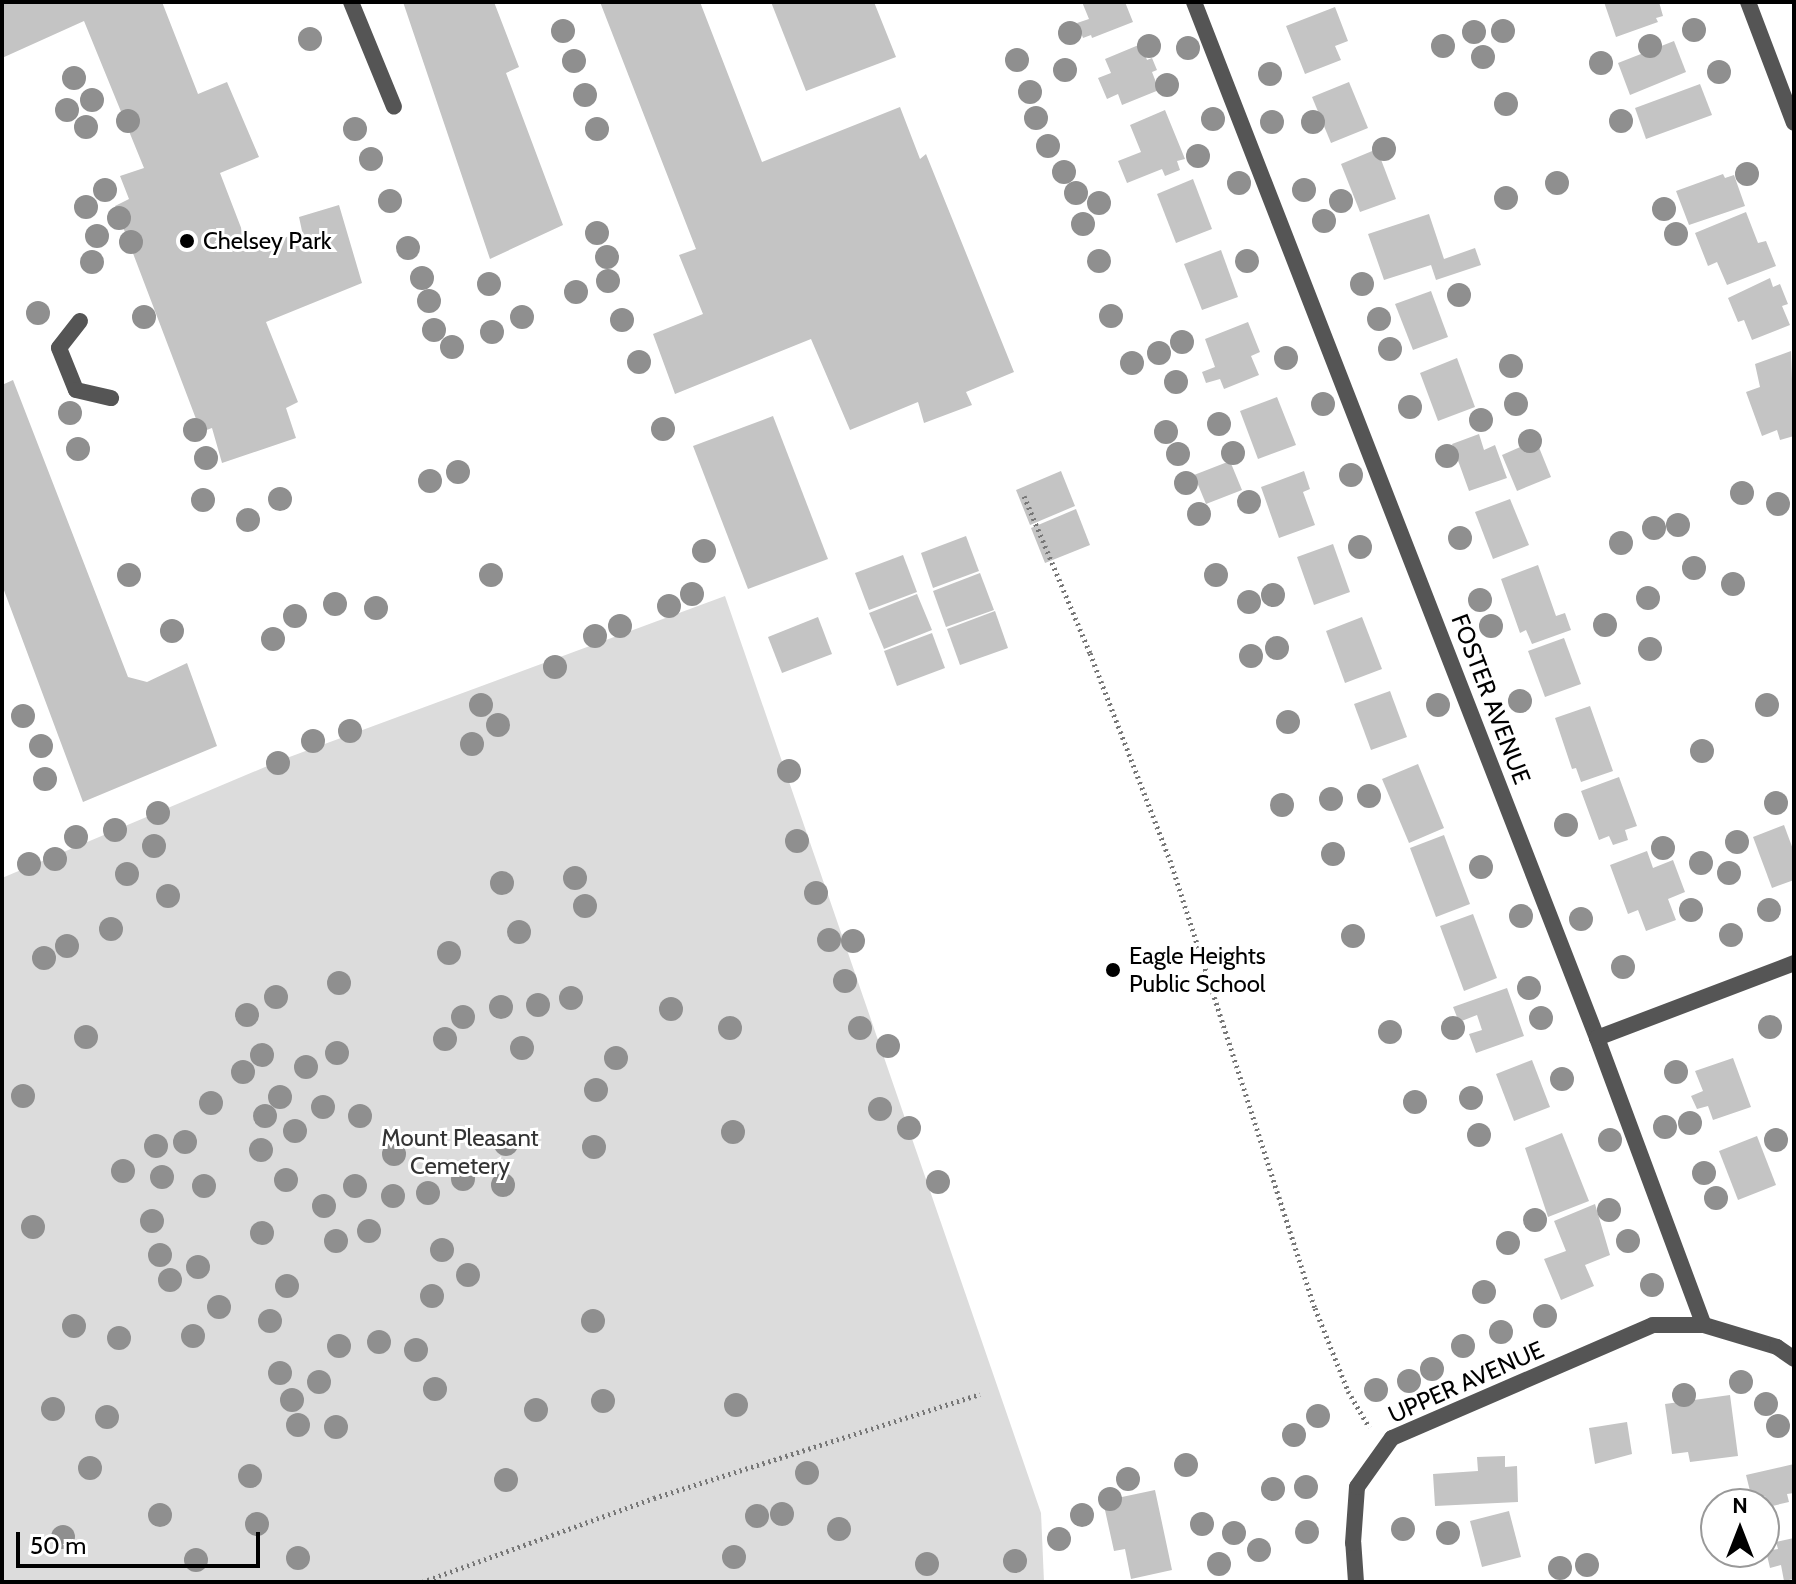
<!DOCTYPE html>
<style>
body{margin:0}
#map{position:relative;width:1796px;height:1584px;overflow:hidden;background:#fff;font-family:Cabin,sans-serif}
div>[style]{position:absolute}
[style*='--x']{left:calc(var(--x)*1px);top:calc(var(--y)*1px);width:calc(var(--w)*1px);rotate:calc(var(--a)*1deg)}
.green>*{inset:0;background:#dcdcdc}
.building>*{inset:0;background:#c4c4c4}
.path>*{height:5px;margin-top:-2.5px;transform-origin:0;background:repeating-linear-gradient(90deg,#777 0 2px,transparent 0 6px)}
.service>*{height:16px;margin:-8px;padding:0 8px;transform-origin:8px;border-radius:8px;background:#555}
.minor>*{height:16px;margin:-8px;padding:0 8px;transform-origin:8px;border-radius:8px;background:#555}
.trees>*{width:24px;height:24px;margin:-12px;border-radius:50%;background:#8f8f8f}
.dots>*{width:22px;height:22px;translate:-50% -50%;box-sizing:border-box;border:4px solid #fff;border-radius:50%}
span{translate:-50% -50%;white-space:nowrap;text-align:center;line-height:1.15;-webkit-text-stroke:6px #fff;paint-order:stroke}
.poi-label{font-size:24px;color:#000}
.left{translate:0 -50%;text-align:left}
.street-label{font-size:24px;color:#000}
.park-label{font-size:24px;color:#333}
.frame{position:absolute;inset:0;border:4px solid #000;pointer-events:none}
.north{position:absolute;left:1700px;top:1488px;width:80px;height:80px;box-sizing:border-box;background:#fff;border:2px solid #999;border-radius:50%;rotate:0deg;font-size:22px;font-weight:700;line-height:32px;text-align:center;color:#000}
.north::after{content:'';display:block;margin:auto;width:28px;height:36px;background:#000;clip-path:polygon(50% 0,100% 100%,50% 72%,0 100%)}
.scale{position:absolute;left:16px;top:1532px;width:244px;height:36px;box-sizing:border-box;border:4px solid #000;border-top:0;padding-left:10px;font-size:24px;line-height:28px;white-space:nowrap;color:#000;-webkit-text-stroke:6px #fff;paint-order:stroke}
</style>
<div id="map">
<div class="green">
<i style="clip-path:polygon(725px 596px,1041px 1513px,1044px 1582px,2px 1582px,2px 878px,284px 759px)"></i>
</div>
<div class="building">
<i style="clip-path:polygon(2px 2px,162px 2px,198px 94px,227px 82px,259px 157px,220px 173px,250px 251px,302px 231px,299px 217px,339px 205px,362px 283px,266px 322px,298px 402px,286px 408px,296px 438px,222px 463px,212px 428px,201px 432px,115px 206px,129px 199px,120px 176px,144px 168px,84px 21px,2px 58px)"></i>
<i style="clip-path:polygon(403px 2px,494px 2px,519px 67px,506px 73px,563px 225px,490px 259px)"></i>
<i style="clip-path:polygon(600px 2px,700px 2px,762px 162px,900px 107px,920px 159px,926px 154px,1014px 372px,966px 392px,972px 405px,924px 423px,918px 402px,850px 430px,811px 339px,675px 394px,653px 334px,703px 314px,679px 255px,696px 249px)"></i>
<i style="clip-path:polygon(771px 2px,874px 2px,896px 57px,806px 91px)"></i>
<i style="clip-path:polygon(1082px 2px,1125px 2px,1133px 22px,1092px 38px,1091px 35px,1083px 38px,1077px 23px,1089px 19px)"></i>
<i style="clip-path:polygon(1604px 2px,1659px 2px,1663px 16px,1656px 18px,1658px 22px,1616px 37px)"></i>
<i style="clip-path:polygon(1335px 7px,1348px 41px,1335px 46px,1341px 60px,1305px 74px,1286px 26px)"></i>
<i style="clip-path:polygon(1674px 41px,1686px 72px,1630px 95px,1618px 63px)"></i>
<i style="clip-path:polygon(1141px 44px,1147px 60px,1152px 58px,1157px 70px,1152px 72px,1159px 90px,1122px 105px,1118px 94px,1107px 99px,1098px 78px,1111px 73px,1105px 59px)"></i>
<i style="clip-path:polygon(1349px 82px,1368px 128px,1331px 143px,1312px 97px)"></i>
<i style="clip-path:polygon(1700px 84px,1712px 115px,1646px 139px,1635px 108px)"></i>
<i style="clip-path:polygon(1165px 110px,1185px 159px,1177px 161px,1180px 170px,1165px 176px,1162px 169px,1127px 183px,1118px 161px,1141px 152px,1130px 125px)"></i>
<i style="clip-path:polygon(1377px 149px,1396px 199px,1360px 212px,1341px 164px)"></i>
<i style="clip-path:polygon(1723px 174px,1725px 178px,1734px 175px,1745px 206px,1689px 225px,1676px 191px)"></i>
<i style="clip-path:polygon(1193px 179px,1212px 229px,1176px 243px,1157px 194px)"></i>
<i style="clip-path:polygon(1746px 212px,1758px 243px,1766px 241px,1776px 266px,1727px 285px,1717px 262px,1708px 266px,1695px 233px)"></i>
<i style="clip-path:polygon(1429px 214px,1444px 259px,1475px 248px,1481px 265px,1436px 280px,1431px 265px,1384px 280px,1368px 234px)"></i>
<i style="clip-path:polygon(1221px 250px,1238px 297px,1202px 310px,1184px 264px)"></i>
<i style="clip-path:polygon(1770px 278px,1773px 287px,1780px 284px,1788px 304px,1782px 306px,1790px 325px,1752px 340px,1744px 320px,1738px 322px,1728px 298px)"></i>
<i style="clip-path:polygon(1431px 291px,1448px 337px,1413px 350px,1395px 304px)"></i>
<i style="clip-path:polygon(1248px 322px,1260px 352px,1251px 356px,1259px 375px,1224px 389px,1220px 379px,1206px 383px,1202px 372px,1215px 367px,1205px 339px)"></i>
<i style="clip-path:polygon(1791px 351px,1794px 436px,1780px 440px,1777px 430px,1762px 436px,1746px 392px,1760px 387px,1755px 364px)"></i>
<i style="clip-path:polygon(1457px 358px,1475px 407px,1438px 421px,1420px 373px)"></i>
<i style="clip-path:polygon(13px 380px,128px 677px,147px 682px,187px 663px,217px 746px,83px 802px,2px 585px,2px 385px)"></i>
<i style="clip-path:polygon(1277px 397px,1296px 445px,1258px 459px,1240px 411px)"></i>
<i style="clip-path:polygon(773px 416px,828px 559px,748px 589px,693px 446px)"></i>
<i style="clip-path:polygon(1479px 434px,1484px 450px,1495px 445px,1507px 478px,1469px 491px,1452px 444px)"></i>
<i style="clip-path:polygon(1536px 440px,1551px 477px,1517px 491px,1502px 455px)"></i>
<i style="clip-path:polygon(1230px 461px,1242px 490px,1206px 504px,1194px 475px)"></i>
<i style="clip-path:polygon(1061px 471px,1075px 506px,1030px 525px,1016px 490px)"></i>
<i style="clip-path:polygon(1304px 471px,1310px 489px,1303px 492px,1315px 525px,1279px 538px,1261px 487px)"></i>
<i style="clip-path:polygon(1510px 499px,1529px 545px,1493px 559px,1475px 512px)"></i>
<i style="clip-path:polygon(1076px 509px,1090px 545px,1045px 563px,1031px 528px)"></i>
<i style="clip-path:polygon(966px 536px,979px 571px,933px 588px,921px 553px)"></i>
<i style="clip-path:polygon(1333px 544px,1350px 592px,1314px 605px,1297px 557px)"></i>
<i style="clip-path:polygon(903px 555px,917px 592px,869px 610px,855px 573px)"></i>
<i style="clip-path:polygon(1538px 565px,1556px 616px,1565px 613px,1571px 630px,1532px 644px,1526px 630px,1520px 633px,1501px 579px)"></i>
<i style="clip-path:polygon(980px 573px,994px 610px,946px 627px,933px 591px)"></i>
<i style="clip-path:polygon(917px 594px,932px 630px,884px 649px,869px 613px)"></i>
<i style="clip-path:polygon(995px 611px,1008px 648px,960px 665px,947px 629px)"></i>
<i style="clip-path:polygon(818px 617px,832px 654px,782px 673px,768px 637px)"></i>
<i style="clip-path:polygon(1362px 617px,1382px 669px,1345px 683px,1326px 631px)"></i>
<i style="clip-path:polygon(932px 633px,945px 668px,897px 686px,884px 651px)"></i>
<i style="clip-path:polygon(1564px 638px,1581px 684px,1545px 697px,1528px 651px)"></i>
<i style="clip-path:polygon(1390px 691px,1407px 737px,1371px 750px,1354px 704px)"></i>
<i style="clip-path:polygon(1590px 706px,1613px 771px,1581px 782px,1576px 768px,1572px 769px,1555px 718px)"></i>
<i style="clip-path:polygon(1418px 764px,1444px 828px,1409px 843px,1382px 779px)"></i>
<i style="clip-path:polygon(1619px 777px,1637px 826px,1625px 830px,1628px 840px,1613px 845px,1609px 836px,1599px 840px,1581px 791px)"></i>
<i style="clip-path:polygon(1784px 825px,1794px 852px,1794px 880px,1772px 888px,1753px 837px)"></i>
<i style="clip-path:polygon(1444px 835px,1470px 904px,1436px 917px,1410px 848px)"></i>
<i style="clip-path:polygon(1647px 851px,1653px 868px,1673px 860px,1685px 892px,1668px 899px,1676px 920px,1646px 931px,1638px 910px,1628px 914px,1610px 865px)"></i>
<i style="clip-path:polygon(1473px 914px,1497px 978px,1464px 991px,1440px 926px)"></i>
<i style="clip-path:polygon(1507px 988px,1524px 1036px,1476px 1053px,1469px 1034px,1482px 1030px,1477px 1015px,1459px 1022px,1453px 1007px)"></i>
<i style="clip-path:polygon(1733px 1058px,1751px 1107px,1713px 1120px,1708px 1106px,1697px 1109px,1691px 1096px,1703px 1091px,1695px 1071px)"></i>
<i style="clip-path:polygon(1532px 1060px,1550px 1107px,1514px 1121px,1496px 1074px)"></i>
<i style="clip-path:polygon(1562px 1133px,1589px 1201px,1548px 1217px,1525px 1148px)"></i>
<i style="clip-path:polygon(1757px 1136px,1776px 1185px,1738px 1200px,1719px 1151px)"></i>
<i style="clip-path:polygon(1595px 1204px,1610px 1255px,1585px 1265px,1594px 1286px,1561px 1300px,1544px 1259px,1566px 1251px,1554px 1221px)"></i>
<i style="clip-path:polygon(1730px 1395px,1738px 1456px,1690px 1462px,1688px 1452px,1672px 1454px,1665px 1404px)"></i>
<i style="clip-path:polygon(1627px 1422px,1632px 1454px,1595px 1464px,1589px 1428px)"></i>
<i style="clip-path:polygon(1505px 1456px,1505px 1467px,1517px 1466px,1518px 1502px,1435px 1506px,1433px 1474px,1478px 1471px,1477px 1457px)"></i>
<i style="clip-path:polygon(1794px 1464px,1794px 1493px,1787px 1494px,1789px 1502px,1768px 1507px,1765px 1496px,1752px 1499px,1746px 1475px)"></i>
<i style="clip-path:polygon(1155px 1490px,1172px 1570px,1131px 1579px,1125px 1549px,1114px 1551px,1103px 1501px)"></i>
<i style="clip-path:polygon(1509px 1511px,1521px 1557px,1482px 1567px,1470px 1521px)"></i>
<i style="clip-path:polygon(1794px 1538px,1794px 1579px,1784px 1581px,1781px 1565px,1770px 1568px,1766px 1551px,1778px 1549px,1776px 1542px)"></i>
</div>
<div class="path">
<i style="--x:1024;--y:496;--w:170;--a:67.2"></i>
<i style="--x:1090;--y:653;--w:222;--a:68.9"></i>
<i style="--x:1170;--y:860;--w:471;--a:72.1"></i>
<i style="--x:1315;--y:1308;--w:89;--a:68.3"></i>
<i style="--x:1348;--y:1391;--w:42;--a:59.7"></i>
<i style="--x:422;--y:1582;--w:247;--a:-19.9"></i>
<i style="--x:654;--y:1498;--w:342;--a:-17.7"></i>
</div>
<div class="service">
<i style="--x:351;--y:2;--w:113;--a:67.7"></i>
<i style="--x:80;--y:321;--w:34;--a:128"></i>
<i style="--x:59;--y:348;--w:45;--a:68"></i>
<i style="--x:76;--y:390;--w:36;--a:13"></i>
</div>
<div class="minor">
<i style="--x:1194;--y:2;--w:1112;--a:68.74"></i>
<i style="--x:1597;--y:1038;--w:306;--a:69.6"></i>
<i style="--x:1704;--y:1325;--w:76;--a:16.8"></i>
<i style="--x:1777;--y:1347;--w:21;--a:35"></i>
<i style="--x:1748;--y:2;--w:129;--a:69.2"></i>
<i style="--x:1597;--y:1038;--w:211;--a:-20.8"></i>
<i style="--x:1356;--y:1582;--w:39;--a:-94"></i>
<i style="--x:1353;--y:1543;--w:56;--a:-85.9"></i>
<i style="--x:1357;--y:1487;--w:60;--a:-54.5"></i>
<i style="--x:1392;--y:1438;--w:284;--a:-23.4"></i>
<i style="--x:1653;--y:1325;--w:51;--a:0"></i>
</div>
<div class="trees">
<i style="left:1694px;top:30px"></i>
<i style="left:563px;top:31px"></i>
<i style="left:1503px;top:31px"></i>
<i style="left:1474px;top:32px"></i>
<i style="left:1070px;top:33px"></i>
<i style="left:310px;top:39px"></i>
<i style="left:1149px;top:46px"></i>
<i style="left:1443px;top:46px"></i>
<i style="left:1650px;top:46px"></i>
<i style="left:1188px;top:48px"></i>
<i style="left:1483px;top:57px"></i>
<i style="left:1017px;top:60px"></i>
<i style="left:574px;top:61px"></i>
<i style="left:1601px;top:63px"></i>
<i style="left:1065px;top:70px"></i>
<i style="left:1719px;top:72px"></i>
<i style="left:1270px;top:74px"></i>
<i style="left:74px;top:78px"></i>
<i style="left:1167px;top:85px"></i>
<i style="left:1030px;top:92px"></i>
<i style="left:585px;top:95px"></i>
<i style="left:92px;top:100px"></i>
<i style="left:1506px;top:104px"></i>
<i style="left:67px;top:110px"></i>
<i style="left:1036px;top:118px"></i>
<i style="left:1213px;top:119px"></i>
<i style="left:128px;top:121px"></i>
<i style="left:1621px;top:121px"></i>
<i style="left:1272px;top:122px"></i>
<i style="left:1313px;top:122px"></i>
<i style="left:86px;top:127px"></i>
<i style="left:355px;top:129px"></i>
<i style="left:597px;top:129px"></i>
<i style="left:1048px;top:146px"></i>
<i style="left:1384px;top:149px"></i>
<i style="left:1198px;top:156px"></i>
<i style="left:371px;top:159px"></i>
<i style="left:1064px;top:172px"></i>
<i style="left:1747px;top:174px"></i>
<i style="left:1239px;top:183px"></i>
<i style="left:1557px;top:183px"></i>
<i style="left:105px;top:190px"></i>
<i style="left:1304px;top:190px"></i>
<i style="left:1076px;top:193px"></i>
<i style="left:1506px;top:198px"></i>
<i style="left:390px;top:201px"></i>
<i style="left:1341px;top:201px"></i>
<i style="left:1099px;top:203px"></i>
<i style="left:86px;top:207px"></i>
<i style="left:1664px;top:209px"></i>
<i style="left:119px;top:218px"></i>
<i style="left:1324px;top:221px"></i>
<i style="left:1083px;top:224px"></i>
<i style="left:597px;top:233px"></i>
<i style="left:1676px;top:234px"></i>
<i style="left:97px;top:236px"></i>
<i style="left:131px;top:242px"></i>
<i style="left:408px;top:248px"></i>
<i style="left:607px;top:257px"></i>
<i style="left:1099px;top:261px"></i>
<i style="left:1247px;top:261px"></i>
<i style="left:92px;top:262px"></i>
<i style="left:422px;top:278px"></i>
<i style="left:608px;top:281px"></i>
<i style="left:489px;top:284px"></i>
<i style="left:1362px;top:284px"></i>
<i style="left:576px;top:292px"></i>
<i style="left:1459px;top:295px"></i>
<i style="left:429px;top:301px"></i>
<i style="left:38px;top:313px"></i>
<i style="left:1111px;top:316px"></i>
<i style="left:144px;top:317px"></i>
<i style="left:522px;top:317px"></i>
<i style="left:1379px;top:319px"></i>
<i style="left:622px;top:320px"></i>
<i style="left:434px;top:330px"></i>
<i style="left:492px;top:332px"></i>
<i style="left:1182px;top:342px"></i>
<i style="left:452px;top:347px"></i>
<i style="left:1390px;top:349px"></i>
<i style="left:1159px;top:353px"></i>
<i style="left:1286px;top:358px"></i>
<i style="left:639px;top:362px"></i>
<i style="left:1132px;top:363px"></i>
<i style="left:1511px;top:366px"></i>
<i style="left:1176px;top:382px"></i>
<i style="left:1323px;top:404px"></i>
<i style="left:1516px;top:404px"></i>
<i style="left:1410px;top:407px"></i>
<i style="left:70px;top:413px"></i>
<i style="left:1481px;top:420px"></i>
<i style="left:1219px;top:424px"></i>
<i style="left:663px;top:429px"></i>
<i style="left:195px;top:430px"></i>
<i style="left:1166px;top:432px"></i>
<i style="left:1530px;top:441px"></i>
<i style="left:78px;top:449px"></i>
<i style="left:1233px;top:453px"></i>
<i style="left:1178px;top:454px"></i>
<i style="left:1447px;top:456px"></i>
<i style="left:206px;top:458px"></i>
<i style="left:458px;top:472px"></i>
<i style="left:1351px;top:475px"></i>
<i style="left:430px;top:481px"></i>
<i style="left:1186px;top:483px"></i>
<i style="left:1742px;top:493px"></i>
<i style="left:280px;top:499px"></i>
<i style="left:203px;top:500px"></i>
<i style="left:1249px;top:502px"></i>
<i style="left:1778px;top:504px"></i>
<i style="left:1199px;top:514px"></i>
<i style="left:248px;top:520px"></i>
<i style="left:1678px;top:525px"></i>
<i style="left:1654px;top:528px"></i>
<i style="left:1460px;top:538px"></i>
<i style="left:1621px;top:543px"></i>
<i style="left:1360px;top:547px"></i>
<i style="left:704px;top:551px"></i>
<i style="left:1694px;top:568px"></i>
<i style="left:129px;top:575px"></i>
<i style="left:491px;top:575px"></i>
<i style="left:1216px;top:575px"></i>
<i style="left:1733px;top:584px"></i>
<i style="left:692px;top:594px"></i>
<i style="left:1273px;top:595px"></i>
<i style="left:1648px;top:598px"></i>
<i style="left:1480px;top:600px"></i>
<i style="left:1249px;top:602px"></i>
<i style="left:335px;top:604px"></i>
<i style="left:669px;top:606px"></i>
<i style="left:376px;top:608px"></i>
<i style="left:295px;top:616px"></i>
<i style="left:1605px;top:625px"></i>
<i style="left:620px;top:626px"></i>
<i style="left:1491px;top:626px"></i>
<i style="left:172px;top:631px"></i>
<i style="left:595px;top:636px"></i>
<i style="left:273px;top:639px"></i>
<i style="left:1277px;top:648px"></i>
<i style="left:1650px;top:649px"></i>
<i style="left:1251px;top:656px"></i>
<i style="left:555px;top:667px"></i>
<i style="left:1520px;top:701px"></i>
<i style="left:481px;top:705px"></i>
<i style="left:1438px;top:705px"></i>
<i style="left:1767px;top:705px"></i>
<i style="left:23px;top:716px"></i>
<i style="left:1288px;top:722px"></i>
<i style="left:498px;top:725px"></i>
<i style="left:350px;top:731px"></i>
<i style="left:313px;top:741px"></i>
<i style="left:472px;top:744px"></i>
<i style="left:41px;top:746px"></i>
<i style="left:1702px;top:751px"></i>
<i style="left:278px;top:763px"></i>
<i style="left:789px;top:771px"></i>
<i style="left:45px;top:779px"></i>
<i style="left:1369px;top:796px"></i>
<i style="left:1331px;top:799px"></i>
<i style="left:1776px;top:803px"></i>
<i style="left:1282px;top:805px"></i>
<i style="left:158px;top:813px"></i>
<i style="left:1566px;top:825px"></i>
<i style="left:115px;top:830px"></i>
<i style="left:76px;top:837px"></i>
<i style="left:797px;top:841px"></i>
<i style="left:1737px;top:842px"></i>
<i style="left:154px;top:846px"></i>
<i style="left:1663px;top:848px"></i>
<i style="left:1333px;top:854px"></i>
<i style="left:55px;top:859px"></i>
<i style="left:1701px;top:863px"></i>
<i style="left:29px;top:864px"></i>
<i style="left:1481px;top:867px"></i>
<i style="left:1729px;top:873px"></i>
<i style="left:127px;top:874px"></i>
<i style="left:575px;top:878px"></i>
<i style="left:502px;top:883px"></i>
<i style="left:816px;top:893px"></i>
<i style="left:168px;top:896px"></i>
<i style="left:585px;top:906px"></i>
<i style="left:1691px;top:910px"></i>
<i style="left:1769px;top:910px"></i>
<i style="left:1521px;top:916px"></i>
<i style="left:1581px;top:919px"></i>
<i style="left:111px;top:929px"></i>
<i style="left:519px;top:932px"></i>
<i style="left:1731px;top:935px"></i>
<i style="left:1353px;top:936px"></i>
<i style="left:829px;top:940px"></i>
<i style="left:853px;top:941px"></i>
<i style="left:67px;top:946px"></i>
<i style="left:449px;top:953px"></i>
<i style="left:44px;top:958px"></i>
<i style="left:1623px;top:967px"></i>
<i style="left:845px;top:981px"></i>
<i style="left:339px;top:983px"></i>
<i style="left:1529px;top:988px"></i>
<i style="left:276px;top:997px"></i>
<i style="left:571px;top:998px"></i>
<i style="left:538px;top:1005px"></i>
<i style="left:501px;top:1007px"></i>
<i style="left:671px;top:1009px"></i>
<i style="left:247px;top:1015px"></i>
<i style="left:463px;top:1017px"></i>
<i style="left:1541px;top:1018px"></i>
<i style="left:1770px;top:1027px"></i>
<i style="left:730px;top:1028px"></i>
<i style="left:860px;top:1028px"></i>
<i style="left:1453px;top:1028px"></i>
<i style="left:1390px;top:1032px"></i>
<i style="left:86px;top:1037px"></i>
<i style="left:445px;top:1039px"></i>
<i style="left:888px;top:1046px"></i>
<i style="left:522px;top:1048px"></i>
<i style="left:337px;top:1053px"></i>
<i style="left:262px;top:1055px"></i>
<i style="left:616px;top:1058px"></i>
<i style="left:306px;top:1067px"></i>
<i style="left:243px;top:1072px"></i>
<i style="left:1676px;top:1072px"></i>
<i style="left:1562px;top:1079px"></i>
<i style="left:596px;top:1090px"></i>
<i style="left:23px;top:1096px"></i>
<i style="left:280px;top:1097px"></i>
<i style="left:1471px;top:1098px"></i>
<i style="left:1415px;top:1102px"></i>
<i style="left:211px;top:1103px"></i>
<i style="left:323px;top:1107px"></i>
<i style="left:880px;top:1109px"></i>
<i style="left:265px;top:1116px"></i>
<i style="left:360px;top:1116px"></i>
<i style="left:1690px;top:1123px"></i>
<i style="left:1665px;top:1127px"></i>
<i style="left:909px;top:1128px"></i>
<i style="left:295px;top:1131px"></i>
<i style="left:733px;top:1132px"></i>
<i style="left:1479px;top:1135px"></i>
<i style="left:1610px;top:1140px"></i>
<i style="left:1776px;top:1140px"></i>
<i style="left:185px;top:1142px"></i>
<i style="left:506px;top:1144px"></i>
<i style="left:156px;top:1146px"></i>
<i style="left:594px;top:1147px"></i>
<i style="left:261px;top:1150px"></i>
<i style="left:394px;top:1154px"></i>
<i style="left:123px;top:1171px"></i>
<i style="left:1704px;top:1173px"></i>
<i style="left:162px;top:1177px"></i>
<i style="left:463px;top:1179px"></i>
<i style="left:286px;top:1180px"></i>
<i style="left:938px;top:1182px"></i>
<i style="left:503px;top:1185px"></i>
<i style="left:204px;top:1186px"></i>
<i style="left:355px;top:1186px"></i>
<i style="left:428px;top:1193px"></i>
<i style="left:393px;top:1196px"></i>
<i style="left:1716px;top:1198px"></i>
<i style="left:324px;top:1206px"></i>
<i style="left:1609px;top:1210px"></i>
<i style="left:1535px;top:1220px"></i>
<i style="left:152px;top:1221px"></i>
<i style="left:33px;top:1227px"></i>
<i style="left:369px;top:1231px"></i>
<i style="left:262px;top:1233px"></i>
<i style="left:336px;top:1241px"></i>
<i style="left:1628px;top:1241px"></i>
<i style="left:1508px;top:1243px"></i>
<i style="left:442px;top:1250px"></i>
<i style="left:160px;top:1255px"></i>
<i style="left:198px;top:1267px"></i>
<i style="left:468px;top:1275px"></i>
<i style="left:170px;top:1280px"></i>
<i style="left:1652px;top:1285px"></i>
<i style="left:287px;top:1286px"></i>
<i style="left:1484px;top:1292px"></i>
<i style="left:432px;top:1296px"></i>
<i style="left:219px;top:1307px"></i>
<i style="left:1545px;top:1316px"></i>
<i style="left:270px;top:1321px"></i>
<i style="left:593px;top:1321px"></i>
<i style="left:74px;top:1326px"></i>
<i style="left:1501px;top:1332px"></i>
<i style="left:193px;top:1336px"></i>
<i style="left:119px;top:1338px"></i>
<i style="left:379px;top:1342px"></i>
<i style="left:339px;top:1346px"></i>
<i style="left:1463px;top:1346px"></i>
<i style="left:416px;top:1350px"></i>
<i style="left:1432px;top:1369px"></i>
<i style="left:280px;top:1373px"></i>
<i style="left:1409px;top:1381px"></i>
<i style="left:319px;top:1382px"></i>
<i style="left:1741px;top:1382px"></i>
<i style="left:435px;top:1389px"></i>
<i style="left:1376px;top:1390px"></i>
<i style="left:1684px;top:1395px"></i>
<i style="left:292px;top:1400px"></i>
<i style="left:603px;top:1401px"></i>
<i style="left:1766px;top:1404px"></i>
<i style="left:736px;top:1405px"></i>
<i style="left:53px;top:1409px"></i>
<i style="left:536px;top:1410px"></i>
<i style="left:1318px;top:1416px"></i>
<i style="left:107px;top:1417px"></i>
<i style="left:298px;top:1425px"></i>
<i style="left:1778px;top:1426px"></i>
<i style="left:336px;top:1427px"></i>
<i style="left:1294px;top:1435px"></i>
<i style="left:1186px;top:1465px"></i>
<i style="left:90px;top:1468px"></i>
<i style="left:807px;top:1473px"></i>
<i style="left:250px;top:1476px"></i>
<i style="left:1128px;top:1479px"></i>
<i style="left:506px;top:1480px"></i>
<i style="left:1306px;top:1487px"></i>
<i style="left:1273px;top:1489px"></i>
<i style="left:1110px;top:1499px"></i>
<i style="left:782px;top:1514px"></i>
<i style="left:160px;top:1515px"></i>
<i style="left:1082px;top:1515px"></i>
<i style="left:757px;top:1516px"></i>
<i style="left:257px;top:1524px"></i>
<i style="left:1202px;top:1524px"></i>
<i style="left:839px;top:1529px"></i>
<i style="left:1403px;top:1529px"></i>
<i style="left:1307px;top:1532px"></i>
<i style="left:1234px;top:1533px"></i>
<i style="left:1448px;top:1533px"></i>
<i style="left:63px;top:1537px"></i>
<i style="left:1059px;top:1539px"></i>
<i style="left:1259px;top:1550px"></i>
<i style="left:734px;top:1557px"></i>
<i style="left:298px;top:1558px"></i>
<i style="left:196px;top:1560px"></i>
<i style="left:1015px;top:1561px"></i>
<i style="left:927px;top:1564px"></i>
<i style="left:1219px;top:1564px"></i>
<i style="left:1587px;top:1565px"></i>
<i style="left:1560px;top:1568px"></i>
</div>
<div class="dots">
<i style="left:187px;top:241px;background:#000"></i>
<i style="left:1113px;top:970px;background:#000"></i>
</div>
<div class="poi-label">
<span class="left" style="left:203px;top:241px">Chelsey Park</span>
<span class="left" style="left:1129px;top:970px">Eagle Heights<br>Public School</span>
</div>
<div class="street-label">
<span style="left:1491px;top:699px;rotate:69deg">FOSTER AVENUE</span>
<span style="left:1466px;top:1382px;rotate:-24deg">UPPER AVENUE</span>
</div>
<div class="park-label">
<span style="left:460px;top:1152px">Mount Pleasant<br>Cemetery</span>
</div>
<div class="frame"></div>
<div class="north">N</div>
<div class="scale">50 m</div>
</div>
